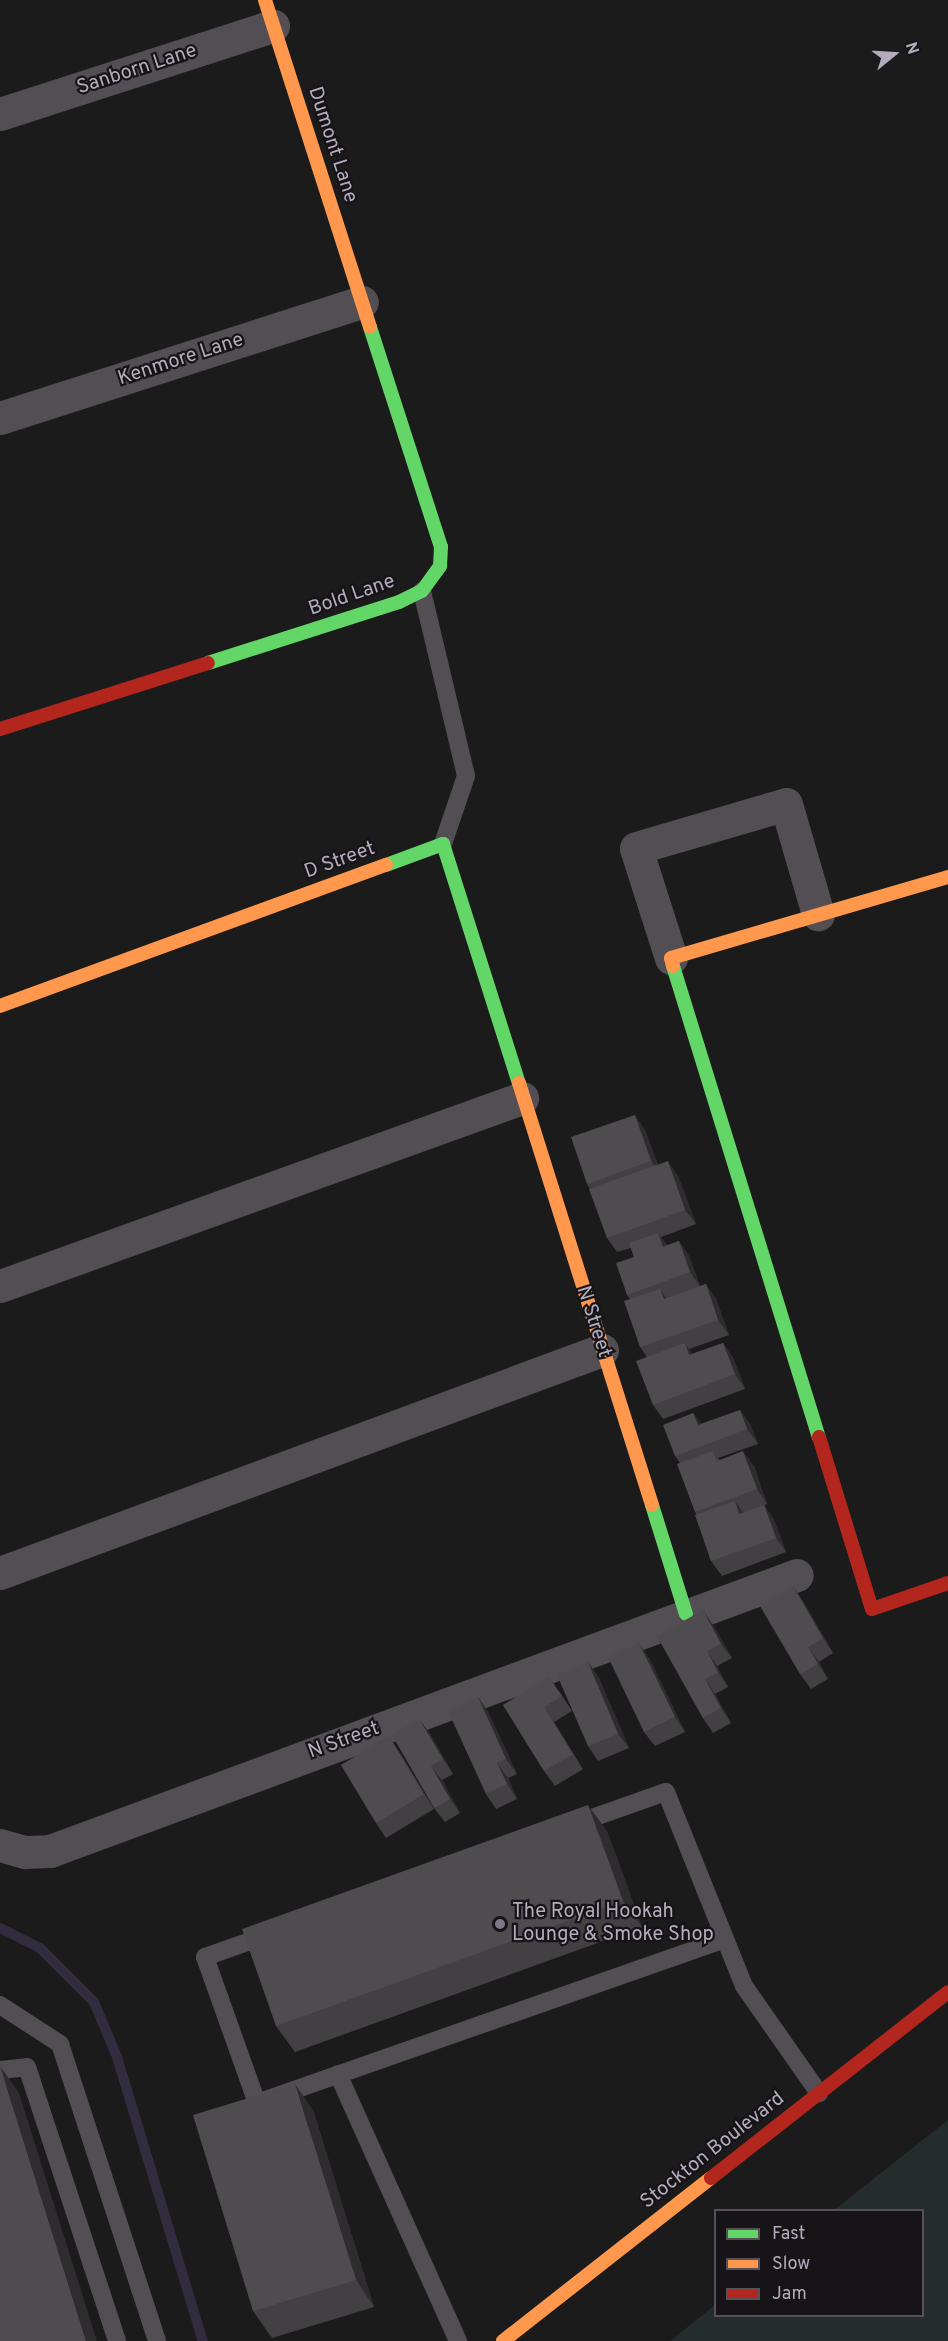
<!DOCTYPE html>
<style>
body{margin:0}
#map{position:relative;width:948px;height:2341px;overflow:hidden;background:#1b1b1b;font-family:Overpass,sans-serif}
div>[style]{position:absolute}
[style*='--x']{left:calc(var(--x)*1px);top:calc(var(--y)*1px);width:calc(var(--w)*1px);rotate:calc(var(--a)*1deg)}
.green>*{inset:0;background:#242d2c}
.stream>*{height:10px;margin:-5px;padding:0 5px;transform-origin:5px;border-radius:5px;background:#312c3e}
.lane>*{height:18px;margin:-9px;padding:0 9px;transform-origin:9px;border-radius:9px;background:#524e54}
.street>*{height:33px;margin:-16.5px;padding:0 16.5px;transform-origin:16.5px;border-radius:16.5px;background:#524e54}
.fast>*{height:14px;margin:-7px;padding:0 7px;transform-origin:7px;border-radius:7px;background:#63d668}
.slow>*{height:14px;margin:-7px;padding:0 7px;transform-origin:7px;border-radius:7px;background:#ff974d}
.jam>*{height:14px;margin:-7px;padding:0 7px;transform-origin:7px;border-radius:7px;background:#b3261e}
.wall>*{inset:0;background:#434043}
.shaded-wall>*{inset:0;background:#2e2c2e}
.building>*{inset:0;background:#4f4c50}
.dots>*{width:16px;height:16px;translate:-50% -50%;box-sizing:border-box;border:3px solid #171417;border-radius:50%}
span{translate:-50% -50%;white-space:nowrap;text-align:center;line-height:1.15;-webkit-text-stroke:4.5px #171417;paint-order:stroke}
.street-label{font-size:20px;color:#b4abbc}
.poi-label{font-size:20px;color:#b4abbc}
.left{translate:0 -50%;text-align:left}
.legend{position:absolute;left:714px;top:2209px;width:210px;height:108px;box-sizing:border-box;background:#171417;border:2px solid #565059;margin:0;padding:8px 10px;list-style:none;font-size:18px;color:#b4abbc}
.legend li{display:flex;align-items:center;gap:12px;height:30px}
.legend b{width:30px;border:2px solid #565059}
.north{position:absolute;left:864px;top:24px;width:60px;height:60px;-webkit-text-stroke:4px #171417;paint-order:stroke;rotate:72deg;font-size:16px;font-weight:700;line-height:24px;text-align:center;color:#b4abbc}
.north::after{content:'';display:block;margin:auto;width:21px;height:27px;background:#b4abbc;clip-path:polygon(50% 0,100% 100%,50% 72%,0 100%)}
</style>
<div id="map">
<div class="green">
<i style="clip-path:polygon(948px 2120px,948px 2341px,670px 2341px,715px 2305px,716px 2316px,922px 2316px,922px 2210px,834px 2210px)"></i>
</div>
<div class="stream">
<i style="--x:0;--y:1928;--w:45;--a:26.6"></i>
<i style="--x:40;--y:1948;--w:76;--a:45"></i>
<i style="--x:94;--y:2002;--w:60;--a:67.3"></i>
<i style="--x:117;--y:2057;--w:297;--a:73.2"></i>
</div>
<div class="lane">
<i style="--x:422;--y:591;--w:190;--a:76.6"></i>
<i style="--x:466;--y:776;--w:72;--a:108.7"></i>
<i style="--x:575;--y:1824;--w:96;--a:-19.4"></i>
<i style="--x:666;--y:1792;--w:209;--a:68.1"></i>
<i style="--x:744;--y:1986;--w:131;--a:55"></i>
<i style="--x:270;--y:1934;--w:69;--a:160.5"></i>
<i style="--x:205;--y:1957;--w:155;--a:70.4"></i>
<i style="--x:257;--y:2103;--w:496;--a:-19.3"></i>
<i style="--x:0;--y:2005;--w:72;--a:33"></i>
<i style="--x:60;--y:2044;--w:312;--a:71.9"></i>
<i style="--x:0;--y:2070;--w:27;--a:-6"></i>
<i style="--x:27;--y:2067;--w:288;--a:71.8"></i>
<i style="--x:338;--y:2074;--w:293;--a:65.8"></i>
</div>
<div class="street">
<i style="--x:0;--y:114;--w:287;--a:-17.9"></i>
<i style="--x:0;--y:418;--w:380;--a:-17.8"></i>
<i style="--x:671;--y:958;--w:115;--a:-107.7"></i>
<i style="--x:636;--y:848;--w:156;--a:-16.3"></i>
<i style="--x:786;--y:804;--w:115;--a:73.8"></i>
<i style="--x:0;--y:1286;--w:555;--a:-19.81"></i>
<i style="--x:0;--y:1573;--w:642;--a:-20.33"></i>
<i style="--x:0;--y:1845;--w:26;--a:16"></i>
<i style="--x:25;--y:1852;--w:25;--a:-2"></i>
<i style="--x:50;--y:1851;--w:796;--a:-20.28"></i>
</div>
<div class="fast">
<i style="--x:208;--y:663;--w:201;--a:-17.7"></i>
<i style="--x:399;--y:602;--w:25;--a:-26"></i>
<i style="--x:422;--y:591;--w:31;--a:-54"></i>
<i style="--x:440;--y:566;--w:19;--a:-87"></i>
<i style="--x:441;--y:547;--w:231;--a:-107.9"></i>
<i style="--x:386;--y:865;--w:61;--a:-20.2"></i>
<i style="--x:443;--y:844;--w:251;--a:72.4"></i>
<i style="--x:673;--y:966;--w:493;--a:72.8"></i>
<i style="--x:652;--y:1505;--w:114;--a:72.7"></i>
</div>
<div class="slow">
<i style="--x:265;--y:0;--w:343;--a:72.2"></i>
<i style="--x:673;--y:966;--w:8;--a:-104"></i>
<i style="--x:671;--y:958;--w:289;--a:-16.3"></i>
<i style="--x:0;--y:1006;--w:411;--a:-20.1"></i>
<i style="--x:519;--y:1083;--w:442;--a:72.5"></i>
<i style="--x:503;--y:2341;--w:264;--a:-38.1"></i>
</div>
<div class="jam">
<i style="--x:0;--y:729;--w:218;--a:-17.6"></i>
<i style="--x:819;--y:1437;--w:180;--a:72.9"></i>
<i style="--x:872;--y:1609;--w:80;--a:-18.9"></i>
<i style="--x:711;--y:2178;--w:301;--a:-38.1"></i>
</div>
<div class="wall">
<i style="clip-path:polygon(645px 1130px,658px 1165px,678px 1176px,696px 1224px,661px 1237px,667px 1245px,679px 1241px,689px 1256px,700px 1286px,706px 1284px,716px 1299px,729px 1335px,689px 1349px,692px 1354px,723px 1343px,733px 1358px,745px 1389px,663px 1419px,653px 1405px,647px 1357px,640px 1347px,630px 1299px,627px 1295px,634px 1257px,631px 1248px,617px 1252px,607px 1238px,590px 1189px,587px 1184px)"></i>
<i style="clip-path:polygon(740px 1410px,750px 1424px,758px 1444px,718px 1458px,720px 1460px,754px 1466px,767px 1504px,764px 1505px,774px 1520px,786px 1552px,722px 1576px,711px 1561px,680px 1463px,675px 1456px,693px 1413px,701px 1424px)"></i>
<i style="clip-path:polygon(793px 1586px,803px 1601px,833px 1653px,819px 1662px,828px 1679px,811px 1689px,800px 1674px)"></i>
<i style="clip-path:polygon(713px 1625px,732px 1658px,717px 1666px,728px 1687px,715px 1694px,731px 1723px,713px 1733px,703px 1718px,657px 1636px)"></i>
<i style="clip-path:polygon(649px 1658px,685px 1732px,655px 1746px,644px 1732px)"></i>
<i style="clip-path:polygon(598px 1676px,629px 1748px,598px 1761px,588px 1746px)"></i>
<i style="clip-path:polygon(559px 1691px,572px 1711px,554px 1722px,583px 1769px,555px 1786px,544px 1771px,503px 1705px)"></i>
<i style="clip-path:polygon(478px 1697px,488px 1712px,517px 1774px,508px 1778px,517px 1799px,496px 1809px,486px 1794px)"></i>
<i style="clip-path:polygon(419px 1719px,430px 1734px,453px 1774px,442px 1780px,460px 1813px,445px 1822px,434px 1808px)"></i>
<i style="clip-path:polygon(399px 1751px,434px 1809px,386px 1838px,376px 1823px)"></i>
<i style="clip-path:polygon(607px 1831px,642px 1927px,295px 2052px,276px 2026px)"></i>
<i style="clip-path:polygon(313px 2110px,374px 2307px,272px 2338px,253px 2311px)"></i>
</div>
<div class="shaded-wall">
<i style="clip-path:polygon(635px 1115px,645px 1130px,662px 1175px,651px 1161px)"></i>
<i style="clip-path:polygon(668px 1161px,678px 1176px,696px 1224px,685px 1210px)"></i>
<i style="clip-path:polygon(658px 1233px,668px 1247px,663px 1247px)"></i>
<i style="clip-path:polygon(679px 1241px,689px 1256px,700px 1287px,690px 1272px)"></i>
<i style="clip-path:polygon(706px 1284px,716px 1299px,729px 1335px,718px 1320px)"></i>
<i style="clip-path:polygon(660px 1289px,670px 1303px,664px 1299px)"></i>
<i style="clip-path:polygon(685px 1343px,695px 1358px,689px 1355px)"></i>
<i style="clip-path:polygon(723px 1343px,733px 1358px,745px 1389px,735px 1374px)"></i>
<i style="clip-path:polygon(740px 1410px,750px 1424px,758px 1444px,747px 1429px)"></i>
<i style="clip-path:polygon(693px 1413px,704px 1428px,698px 1425px)"></i>
<i style="clip-path:polygon(743px 1451px,754px 1466px,767px 1504px,757px 1489px)"></i>
<i style="clip-path:polygon(735px 1501px,745px 1515px,739px 1514px)"></i>
<i style="clip-path:polygon(764px 1505px,774px 1520px,786px 1552px,776px 1538px)"></i>
<i style="clip-path:polygon(793px 1586px,803px 1601px,833px 1653px,823px 1638px)"></i>
<i style="clip-path:polygon(703px 1610px,713px 1625px,732px 1658px,721px 1644px)"></i>
<i style="clip-path:polygon(639px 1643px,649px 1658px,685px 1732px,675px 1717px)"></i>
<i style="clip-path:polygon(808px 1647px,819px 1662px,828px 1679px,818px 1664px)"></i>
<i style="clip-path:polygon(707px 1651px,717px 1666px,728px 1687px,718px 1672px)"></i>
<i style="clip-path:polygon(588px 1662px,598px 1676px,629px 1748px,618px 1734px)"></i>
<i style="clip-path:polygon(705px 1679px,715px 1694px,731px 1723px,721px 1708px)"></i>
<i style="clip-path:polygon(478px 1697px,488px 1712px,517px 1774px,506px 1759px)"></i>
<i style="clip-path:polygon(544px 1707px,554px 1722px,583px 1769px,573px 1754px)"></i>
<i style="clip-path:polygon(419px 1719px,430px 1734px,453px 1774px,443px 1759px)"></i>
<i style="clip-path:polygon(389px 1736px,399px 1751px,434px 1809px,424px 1794px)"></i>
<i style="clip-path:polygon(497px 1763px,508px 1778px,517px 1799px,507px 1784px)"></i>
<i style="clip-path:polygon(431px 1766px,442px 1780px,460px 1813px,450px 1799px)"></i>
<i style="clip-path:polygon(588px 1805px,607px 1831px,642px 1927px,623px 1901px)"></i>
<i style="clip-path:polygon(0 2066px,19px 2093px,97px 2341px,86px 2341px)"></i>
<i style="clip-path:polygon(295px 2084px,313px 2110px,374px 2307px,356px 2280px)"></i>
</div>
<div class="building">
<i style="clip-path:polygon(635px 1115px,651px 1161px,587px 1184px,571px 1137px)"></i>
<i style="clip-path:polygon(668px 1161px,685px 1210px,607px 1238px,589px 1189px)"></i>
<i style="clip-path:polygon(658px 1233px,663px 1247px,679px 1241px,690px 1272px,627px 1295px,616px 1263px,634px 1257px,629px 1243px)"></i>
<i style="clip-path:polygon(706px 1284px,718px 1320px,640px 1347px,624px 1301px,660px 1289px,664px 1299px)"></i>
<i style="clip-path:polygon(685px 1343px,689px 1355px,723px 1343px,735px 1374px,653px 1405px,636px 1361px)"></i>
<i style="clip-path:polygon(740px 1410px,747px 1429px,675px 1456px,663px 1425px,693px 1413px,698px 1425px)"></i>
<i style="clip-path:polygon(713px 1451px,717px 1461px,743px 1451px,757px 1489px,695px 1512px,677px 1464px)"></i>
<i style="clip-path:polygon(735px 1501px,739px 1514px,764px 1505px,776px 1538px,711px 1561px,695px 1515px)"></i>
<i style="clip-path:polygon(793px 1586px,823px 1638px,808px 1647px,818px 1664px,800px 1674px,760px 1606px)"></i>
<i style="clip-path:polygon(703px 1610px,721px 1644px,707px 1651px,718px 1672px,705px 1679px,721px 1708px,703px 1718px,657px 1636px)"></i>
<i style="clip-path:polygon(639px 1643px,675px 1717px,644px 1732px,608px 1657px)"></i>
<i style="clip-path:polygon(588px 1662px,618px 1734px,588px 1746px,557px 1675px)"></i>
<i style="clip-path:polygon(549px 1677px,562px 1696px,544px 1707px,573px 1754px,544px 1771px,503px 1705px)"></i>
<i style="clip-path:polygon(478px 1697px,506px 1759px,497px 1763px,507px 1784px,486px 1794px,448px 1711px)"></i>
<i style="clip-path:polygon(419px 1719px,443px 1759px,431px 1766px,450px 1799px,434px 1808px,392px 1735px)"></i>
<i style="clip-path:polygon(389px 1736px,424px 1794px,376px 1823px,341px 1765px)"></i>
<i style="clip-path:polygon(588px 1805px,623px 1901px,276px 2026px,242px 1929px)"></i>
<i style="clip-path:polygon(0 2066px,86px 2341px,0 2341px)"></i>
<i style="clip-path:polygon(295px 2084px,356px 2280px,253px 2311px,193px 2115px)"></i>
</div>
<div class="dots">
<i style="left:500px;top:1924px;background:#7e7984"></i>
</div>
<div class="street-label">
<span style="left:137px;top:70px;rotate:-18deg">Sanborn Lane</span>
<span style="left:332px;top:145px;rotate:72deg">Dumont Lane</span>
<span style="left:181px;top:360px;rotate:-18deg">Kenmore Lane</span>
<span style="left:352px;top:596px;rotate:-19deg">Bold Lane</span>
<span style="left:340px;top:861px;rotate:-20deg">D Street</span>
<span style="left:593px;top:1322px;rotate:72deg">N Street</span>
<span style="left:344px;top:1741px;rotate:-20deg">N Street</span>
<span style="left:713px;top:2151px;rotate:-38deg">Stockton Boulevard</span>
</div>
<div class="poi-label">
<span class="left" style="left:512px;top:1924px">The Royal Hookah<br>Lounge &amp; Smoke Shop</span>
</div>
<ul class="legend">
<li><b style="height:8px;background:#63d668"></b>Fast</li>
<li><b style="height:8px;background:#ff974d"></b>Slow</li>
<li><b style="height:8px;background:#b3261e"></b>Jam</li>
</ul>
<div class="north">N</div>
</div>
